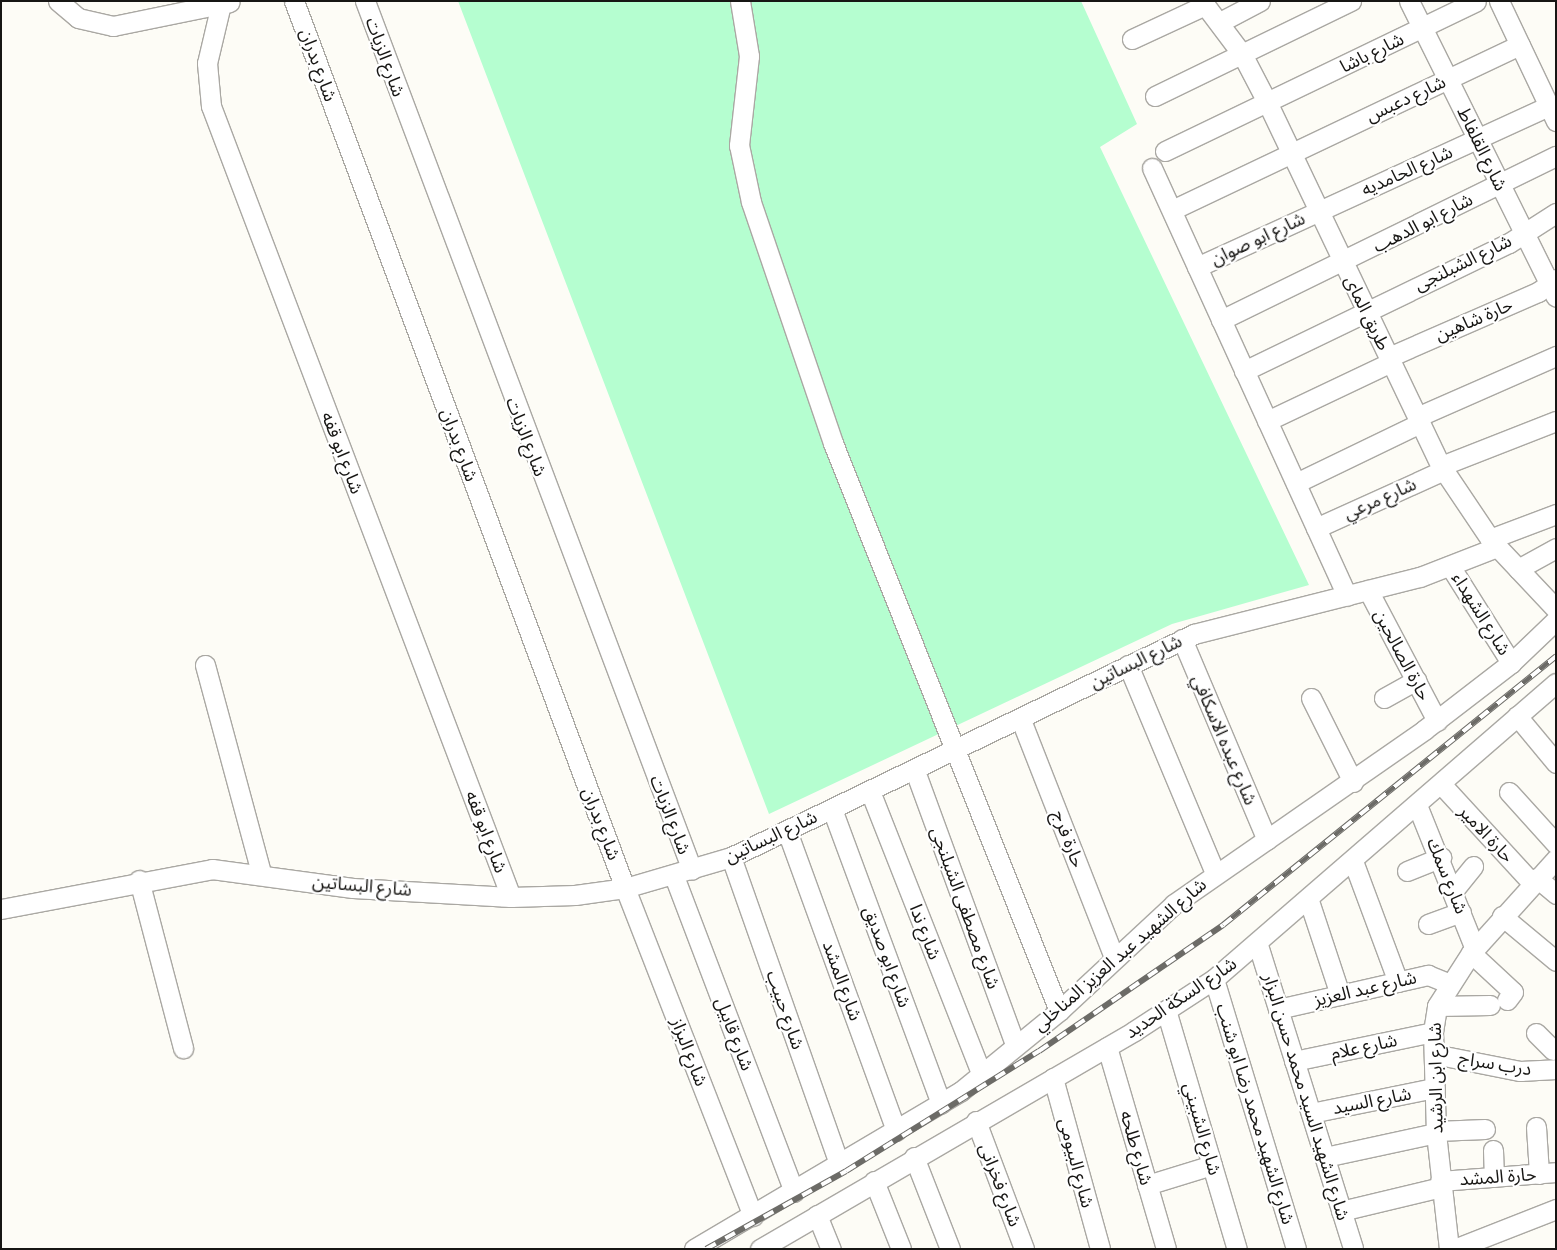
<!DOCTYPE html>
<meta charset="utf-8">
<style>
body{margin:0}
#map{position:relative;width:1557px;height:1250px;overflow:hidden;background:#fdfcf6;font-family:"PT Sans Narrow","Noto Sans Arabic",sans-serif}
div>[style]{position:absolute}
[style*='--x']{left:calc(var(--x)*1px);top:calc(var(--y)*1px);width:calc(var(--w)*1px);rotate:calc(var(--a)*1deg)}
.green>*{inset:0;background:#b5fed0}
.roads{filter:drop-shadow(1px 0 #aaa8a3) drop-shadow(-1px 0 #aaa8a3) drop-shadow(0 1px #aaa8a3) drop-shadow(0 -1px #aaa8a3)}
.minor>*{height:19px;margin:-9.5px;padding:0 9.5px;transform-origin:9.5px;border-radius:9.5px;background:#fff}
.rail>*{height:5.5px;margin-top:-2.75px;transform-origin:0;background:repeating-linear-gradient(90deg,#fff 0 11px,#6c6b67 0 22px);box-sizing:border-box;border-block:1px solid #6c6b67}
span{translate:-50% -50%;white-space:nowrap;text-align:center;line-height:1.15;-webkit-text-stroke:4.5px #fff;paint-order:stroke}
.street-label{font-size:18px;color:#171614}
.frame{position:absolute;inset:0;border:2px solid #171614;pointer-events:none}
</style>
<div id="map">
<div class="green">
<i style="clip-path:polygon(458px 1px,1081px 1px,1137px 124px,1100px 147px,1309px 585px,1172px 624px,769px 814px)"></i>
</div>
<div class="roads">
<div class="minor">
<i style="--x:58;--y:1;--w:26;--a:40"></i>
<i style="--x:78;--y:18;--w:36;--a:13"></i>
<i style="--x:113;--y:26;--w:119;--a:-11.6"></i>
<i style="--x:294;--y:1;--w:947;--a:69.54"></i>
<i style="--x:625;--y:888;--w:352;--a:68.7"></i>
<i style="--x:365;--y:1;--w:928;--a:69.38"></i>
<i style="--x:740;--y:1;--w:56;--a:80.7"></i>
<i style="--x:749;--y:56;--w:90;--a:96.4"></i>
<i style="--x:739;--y:145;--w:58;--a:78.1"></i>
<i style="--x:751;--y:202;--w:255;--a:71.2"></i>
<i style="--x:833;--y:443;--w:611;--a:68.3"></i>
<i style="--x:1202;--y:1;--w:66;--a:53"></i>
<i style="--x:1242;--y:54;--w:56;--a:62.5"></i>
<i style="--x:1268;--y:104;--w:401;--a:64.5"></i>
<i style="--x:1441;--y:466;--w:88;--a:56.1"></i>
<i style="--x:1490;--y:539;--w:96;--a:46.7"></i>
<i style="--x:1409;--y:1;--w:330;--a:63.6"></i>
<i style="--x:1499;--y:1;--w:133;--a:64.6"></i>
<i style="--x:221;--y:4;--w:61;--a:103.3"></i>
<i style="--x:207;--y:63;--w:43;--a:84.7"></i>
<i style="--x:211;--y:106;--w:846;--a:69.23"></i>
<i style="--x:1220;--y:22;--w:45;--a:-27.7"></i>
<i style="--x:1132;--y:39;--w:81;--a:-25"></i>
<i style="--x:1155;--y:96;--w:218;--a:-25.9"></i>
<i style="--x:1165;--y:151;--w:345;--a:-25.7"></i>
<i style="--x:1152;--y:168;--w:470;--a:65.5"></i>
<i style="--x:1172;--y:210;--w:385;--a:-25.4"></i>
<i style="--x:1197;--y:267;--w:387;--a:-24.6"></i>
<i style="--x:1221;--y:320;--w:373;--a:-26.1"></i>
<i style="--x:1389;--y:357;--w:163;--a:-23.6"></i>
<i style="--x:1538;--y:292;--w:22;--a:-36"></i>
<i style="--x:1244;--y:371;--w:294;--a:-25.8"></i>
<i style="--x:1509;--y:243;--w:56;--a:-32.6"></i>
<i style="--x:1417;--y:417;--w:152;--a:-23.7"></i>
<i style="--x:1267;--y:421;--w:137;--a:-25.4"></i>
<i style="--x:1441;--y:466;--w:123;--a:-21.4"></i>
<i style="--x:1296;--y:483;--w:138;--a:-25.8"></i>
<i style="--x:1316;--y:528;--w:141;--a:-24.4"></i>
<i style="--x:1490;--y:539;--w:71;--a:-20.7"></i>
<i style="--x:1450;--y:566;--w:115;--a:57.8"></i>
<i style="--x:1518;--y:569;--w:43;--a:-28.9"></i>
<i style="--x:1368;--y:590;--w:148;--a:62.2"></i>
<i style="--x:1182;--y:639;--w:218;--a:67.1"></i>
<i style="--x:205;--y:665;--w:214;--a:74.9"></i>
<i style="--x:1128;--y:665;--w:225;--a:67.3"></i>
<i style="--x:1311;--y:698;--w:94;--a:63.4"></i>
<i style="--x:1384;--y:698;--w:37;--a:-29"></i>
<i style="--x:1517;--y:716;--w:61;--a:50.3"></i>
<i style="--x:1021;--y:720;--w:255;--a:68.6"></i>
<i style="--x:915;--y:771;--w:292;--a:69.9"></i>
<i style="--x:1441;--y:784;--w:134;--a:47.4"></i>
<i style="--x:870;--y:791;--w:303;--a:68.5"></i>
<i style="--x:1509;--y:792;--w:70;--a:47.9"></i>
<i style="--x:1417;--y:805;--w:155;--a:68.1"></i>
<i style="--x:832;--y:809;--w:314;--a:69.7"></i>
<i style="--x:787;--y:831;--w:319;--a:70"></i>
<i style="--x:731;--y:857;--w:324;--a:70.6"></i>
<i style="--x:1353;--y:861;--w:129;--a:69.6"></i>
<i style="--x:1407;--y:871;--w:37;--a:-22"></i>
<i style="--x:674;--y:876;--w:338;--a:69.2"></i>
<i style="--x:1537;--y:878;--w:25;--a:40"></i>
<i style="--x:139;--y:880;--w:174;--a:75.3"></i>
<i style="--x:1453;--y:891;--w:32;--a:-51"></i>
<i style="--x:1309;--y:901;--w:99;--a:71.7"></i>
<i style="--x:1;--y:909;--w:215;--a:-10.7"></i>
<i style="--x:212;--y:869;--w:142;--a:7.7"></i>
<i style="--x:353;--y:888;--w:158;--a:3.3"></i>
<i style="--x:511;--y:897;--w:64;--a:-1.8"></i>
<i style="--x:575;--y:895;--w:50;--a:-8"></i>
<i style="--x:625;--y:888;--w:110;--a:-16.3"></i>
<i style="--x:731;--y:857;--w:514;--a:-25.72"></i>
<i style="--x:1194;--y:634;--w:233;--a:-14.2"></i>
<i style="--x:1420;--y:577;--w:83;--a:-21.3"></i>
<i style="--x:1502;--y:916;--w:70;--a:39.8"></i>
<i style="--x:1428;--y:924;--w:35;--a:-20"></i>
<i style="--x:1258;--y:945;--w:318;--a:72.6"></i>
<i style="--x:1471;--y:953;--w:57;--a:42.9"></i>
<i style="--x:1513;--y:992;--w:10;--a:127"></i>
<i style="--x:1214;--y:979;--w:282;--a:73.1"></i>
<i style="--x:1437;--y:1006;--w:53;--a:-1.1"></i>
<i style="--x:1278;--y:1009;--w:154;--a:-12.8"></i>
<i style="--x:1428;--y:975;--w:24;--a:22"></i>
<i style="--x:1166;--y:1010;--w:249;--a:73.5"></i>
<i style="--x:1536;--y:1033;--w:24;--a:45"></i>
<i style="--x:1107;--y:1047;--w:210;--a:73.7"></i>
<i style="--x:1434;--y:1054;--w:88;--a:11.2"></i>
<i style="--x:1520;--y:1071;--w:36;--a:-3"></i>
<i style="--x:1294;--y:1061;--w:142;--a:-11.8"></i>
<i style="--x:1053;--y:1078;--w:177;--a:74.6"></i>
<i style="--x:1311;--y:1113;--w:126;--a:-11.5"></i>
<i style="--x:976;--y:1121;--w:137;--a:69.4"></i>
<i style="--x:1536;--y:1127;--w:47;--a:86.3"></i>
<i style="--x:1436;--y:1131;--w:49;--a:-2.3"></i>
<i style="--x:1493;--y:1150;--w:27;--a:88"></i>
<i style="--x:914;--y:1157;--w:99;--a:68.6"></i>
<i style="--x:1325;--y:1157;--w:114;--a:-12.2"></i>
<i style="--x:874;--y:1181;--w:73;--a:68.3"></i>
<i style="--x:1440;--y:1181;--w:116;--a:-4.4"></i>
<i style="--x:1147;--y:1185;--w:68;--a:-17.1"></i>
<i style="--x:1341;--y:1211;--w:103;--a:-13.5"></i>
<i style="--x:817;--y:1215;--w:37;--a:68"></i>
<i style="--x:694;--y:1249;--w:310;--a:-30.6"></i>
<i style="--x:961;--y:1091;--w:127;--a:-39.2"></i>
<i style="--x:1059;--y:1011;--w:157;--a:-42.9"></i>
<i style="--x:1174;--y:904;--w:305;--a:-34.8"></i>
<i style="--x:1424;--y:730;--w:110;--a:-37.6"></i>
<i style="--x:1511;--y:663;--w:62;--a:-43.7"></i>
<i style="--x:760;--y:1249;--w:433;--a:-30.2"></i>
<i style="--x:1134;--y:1031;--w:95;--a:-33"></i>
<i style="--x:1214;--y:979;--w:452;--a:-40.9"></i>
<i style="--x:1449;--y:1249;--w:117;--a:-96.4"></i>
<i style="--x:1436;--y:1133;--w:101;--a:-91.7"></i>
<i style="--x:1433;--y:1032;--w:26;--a:-81"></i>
<i style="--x:1437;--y:1006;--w:63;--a:-57.3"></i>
<i style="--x:1471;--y:953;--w:127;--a:-47.9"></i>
<i style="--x:1454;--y:1249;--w:110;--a:-21.4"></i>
</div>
</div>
<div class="rail">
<i style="--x:706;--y:1249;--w:160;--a:-29.1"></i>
<i style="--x:846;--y:1171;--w:227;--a:-31.9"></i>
<i style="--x:1039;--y:1051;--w:223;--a:-34.4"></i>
<i style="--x:1223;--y:925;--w:428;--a:-38.9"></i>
</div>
<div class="street-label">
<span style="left:1372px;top:53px;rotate:-26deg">شارع باشا</span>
<span style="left:385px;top:57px;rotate:70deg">شارع الزيات</span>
<span style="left:318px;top:65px;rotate:70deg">شارع بدران</span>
<span style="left:1406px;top:99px;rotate:-25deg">شارع دعبس</span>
<span style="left:1482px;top:149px;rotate:64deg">شارع القلفاط</span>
<span style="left:1407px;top:171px;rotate:-24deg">شارع الحامديه</span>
<span style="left:1423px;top:223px;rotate:-27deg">شارع ابو الدهب</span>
<span style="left:1258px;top:239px;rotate:-25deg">شارع ابو صوان</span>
<span style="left:1463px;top:263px;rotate:-26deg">شارع الشبلنجى</span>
<span style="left:1367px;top:313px;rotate:64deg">طريق الماى</span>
<span style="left:1474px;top:320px;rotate:-23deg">حارة شاهين</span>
<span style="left:526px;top:437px;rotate:69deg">شارع الزيات</span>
<span style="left:459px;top:445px;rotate:70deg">شارع بدران</span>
<span style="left:342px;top:453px;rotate:69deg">شارع ابو قفه</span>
<span style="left:1380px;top:499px;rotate:-24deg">شارع مرعي</span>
<span style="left:1481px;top:614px;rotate:58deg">شارع الشهداء</span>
<span style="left:1402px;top:655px;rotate:62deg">حارة الصالحين</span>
<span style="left:1136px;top:662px;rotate:-26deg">شارع البساتين</span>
<span style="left:1224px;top:740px;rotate:67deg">شارع عبده الاسكافي</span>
<span style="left:670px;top:815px;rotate:69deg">شارع الزيات</span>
<span style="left:601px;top:824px;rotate:69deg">شارع بدران</span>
<span style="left:486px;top:832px;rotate:69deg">شارع ابو قفه</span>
<span style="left:1486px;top:834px;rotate:47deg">حارة الامير</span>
<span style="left:771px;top:837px;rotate:-25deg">شارع البساتين</span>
<span style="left:1068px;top:839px;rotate:69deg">حارة فرج</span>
<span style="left:1447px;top:876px;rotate:68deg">شارع سمك</span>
<span style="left:362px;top:886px;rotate:5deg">شارع البساتين</span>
<span style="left:965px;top:908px;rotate:70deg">شارع مصطفى الشبلنجى</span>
<span style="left:925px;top:932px;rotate:69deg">شارع ندا</span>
<span style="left:1120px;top:955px;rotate:-41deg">شارع الشهيد عبد العزيز المناخلي</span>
<span style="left:887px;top:957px;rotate:70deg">شارع ابو صديق</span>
<span style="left:842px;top:981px;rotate:70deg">شارع المشد</span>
<span style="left:1365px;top:989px;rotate:-13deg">شارع عبد العزيز</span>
<span style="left:1181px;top:998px;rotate:-34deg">شارع السكة الحديد</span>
<span style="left:785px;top:1010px;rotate:71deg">شارع حبيب</span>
<span style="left:734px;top:1034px;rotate:69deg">شارع قابيل</span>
<span style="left:1364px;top:1047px;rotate:-12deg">شارع علام</span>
<span style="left:689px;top:1052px;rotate:69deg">شارع البزاز</span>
<span style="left:1495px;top:1064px;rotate:9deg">درب سراج</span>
<span style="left:1436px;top:1078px;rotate:-91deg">شارع ابن الرشيد</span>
<span style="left:1306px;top:1097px;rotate:73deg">شارع الشهيد السيد محمد حسن البزار</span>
<span style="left:1372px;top:1101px;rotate:-11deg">شارع السيد</span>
<span style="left:1255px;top:1114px;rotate:73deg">شارع الشهيد محمد رضا ابو شنب</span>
<span style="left:1202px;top:1129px;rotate:74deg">شارع الشبيني</span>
<span style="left:1136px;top:1148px;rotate:74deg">شارع طلحه</span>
<span style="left:1076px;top:1163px;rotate:75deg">شارع البيومى</span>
<span style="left:1498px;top:1177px;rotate:-4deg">حارة المشد</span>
<span style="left:1000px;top:1185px;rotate:69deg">شارع فخرانى</span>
</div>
<div class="frame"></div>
</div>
